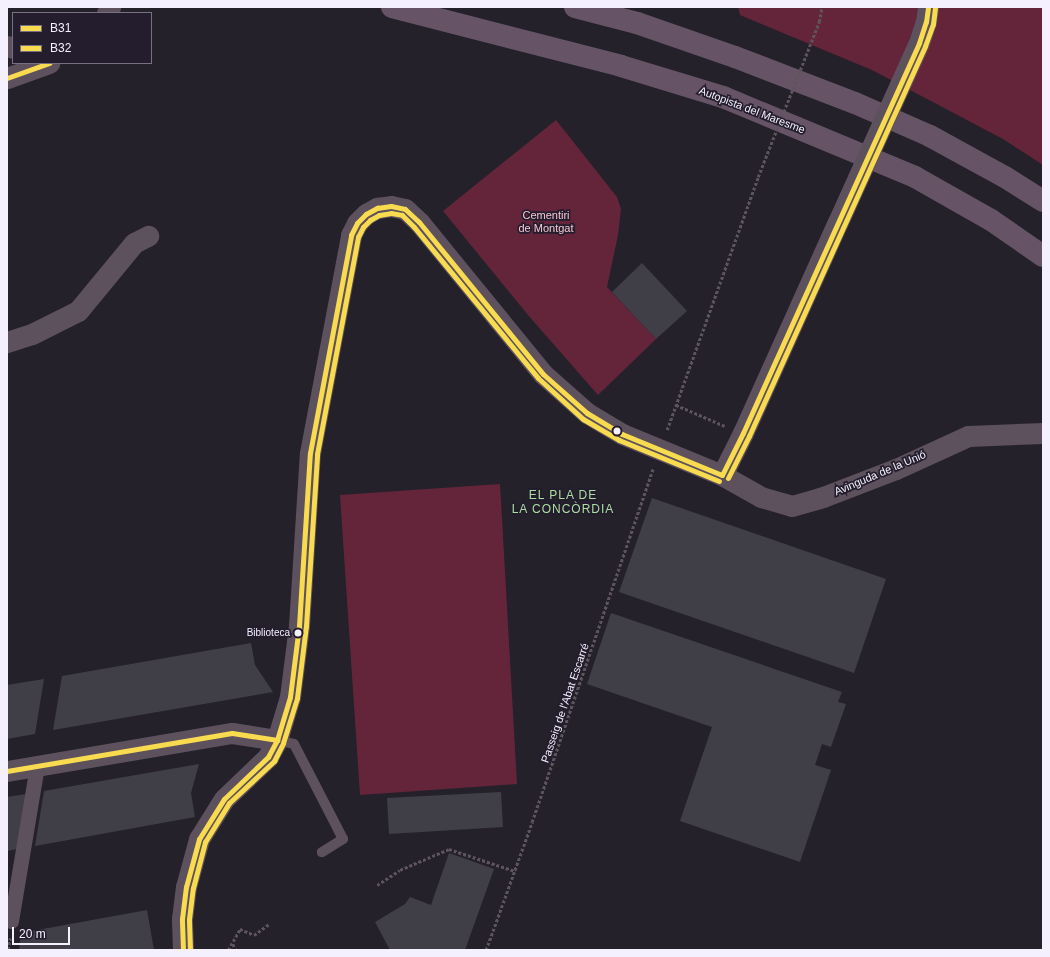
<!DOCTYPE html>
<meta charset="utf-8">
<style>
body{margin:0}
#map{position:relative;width:1050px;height:957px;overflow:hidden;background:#24212a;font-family:Arial,sans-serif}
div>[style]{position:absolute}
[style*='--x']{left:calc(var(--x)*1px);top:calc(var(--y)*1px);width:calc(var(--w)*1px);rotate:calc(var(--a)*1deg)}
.green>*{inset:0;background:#64253a}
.building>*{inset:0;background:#403f47}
.path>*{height:2.5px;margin-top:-1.25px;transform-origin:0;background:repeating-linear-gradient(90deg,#5d545e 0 3px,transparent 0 5px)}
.service>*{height:10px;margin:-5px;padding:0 5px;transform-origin:5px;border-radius:5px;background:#5d515d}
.pedestrian>*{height:15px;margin:-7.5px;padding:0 7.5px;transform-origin:7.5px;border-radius:7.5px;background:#5d515d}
.minor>*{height:21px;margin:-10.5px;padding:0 10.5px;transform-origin:10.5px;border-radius:10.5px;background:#5d515d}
.motorway>*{height:22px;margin:-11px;padding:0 11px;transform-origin:11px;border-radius:11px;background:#665466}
.path-bridge>*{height:2.5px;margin-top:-1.25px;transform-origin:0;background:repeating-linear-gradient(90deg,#5d545e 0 3px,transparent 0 5px)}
.minor-bridge>*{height:21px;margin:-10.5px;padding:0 10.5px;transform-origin:10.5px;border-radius:10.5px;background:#5d515d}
.bus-1>*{height:5px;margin:-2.5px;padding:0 2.5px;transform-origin:2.5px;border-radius:2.5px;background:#f9db4f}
.bus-2>*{height:5px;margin:-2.5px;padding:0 2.5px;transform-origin:2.5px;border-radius:2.5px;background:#f9db4f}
.dots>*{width:11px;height:11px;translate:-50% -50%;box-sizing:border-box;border:2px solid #231d2e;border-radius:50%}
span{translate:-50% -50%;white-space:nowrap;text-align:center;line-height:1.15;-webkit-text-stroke:3.5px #231d2e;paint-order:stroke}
.bus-label{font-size:10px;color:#f4f0fd}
.right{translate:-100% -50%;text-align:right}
.street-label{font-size:11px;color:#f4f0fd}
.park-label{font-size:11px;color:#f8c6d1}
.neighbourhood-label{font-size:12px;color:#acde9f;letter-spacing:1px}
.frame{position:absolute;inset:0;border:8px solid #f4f0fd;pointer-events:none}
.legend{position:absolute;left:12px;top:12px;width:140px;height:52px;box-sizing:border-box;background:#231d2e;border:1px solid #777181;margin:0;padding:5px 7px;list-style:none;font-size:12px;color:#f4f0fd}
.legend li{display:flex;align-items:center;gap:8px;height:20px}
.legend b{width:20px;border:1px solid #777181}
.scale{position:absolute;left:12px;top:927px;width:58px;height:18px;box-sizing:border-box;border:2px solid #f4f0fd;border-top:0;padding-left:5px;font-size:12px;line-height:14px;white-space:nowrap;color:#f4f0fd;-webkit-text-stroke:3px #231d2e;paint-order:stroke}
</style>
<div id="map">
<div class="green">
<i style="clip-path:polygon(738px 7px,1043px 7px,1043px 165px,1003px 139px,872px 70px,740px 15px)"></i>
<i style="clip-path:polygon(556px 120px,617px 197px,621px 209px,618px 235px,607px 287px,656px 339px,598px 395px,528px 315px,443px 211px)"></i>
<i style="clip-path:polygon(500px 484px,517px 784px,360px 795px,340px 495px)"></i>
</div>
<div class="building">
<i style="clip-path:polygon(642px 263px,687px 311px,656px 339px,612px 292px)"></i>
<i style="clip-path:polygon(652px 498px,886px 579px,854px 673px,619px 592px)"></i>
<i style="clip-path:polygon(611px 613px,842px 692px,838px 702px,846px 704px,831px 747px,822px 744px,815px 765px,831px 770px,800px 862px,680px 821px,712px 727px,587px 684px)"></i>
<i style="clip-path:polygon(251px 643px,255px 665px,273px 692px,53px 730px,62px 676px)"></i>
<i style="clip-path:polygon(44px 679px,35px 734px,7px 739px,7px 685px)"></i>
<i style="clip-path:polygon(199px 764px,191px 793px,195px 817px,35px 846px,44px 791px)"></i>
<i style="clip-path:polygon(501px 792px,503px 827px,389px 834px,387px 798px)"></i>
<i style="clip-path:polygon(26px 794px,17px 849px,7px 851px,7px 797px)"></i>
<i style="clip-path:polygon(449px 853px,494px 869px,465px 950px,390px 950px,375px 922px,405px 904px,410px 897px,431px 905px)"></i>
<i style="clip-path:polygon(147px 910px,154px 950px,19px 950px,21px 933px)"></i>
</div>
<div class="path">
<i style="--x:819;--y:22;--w:15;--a:-79"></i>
<i style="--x:676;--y:405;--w:53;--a:23.2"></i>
<i style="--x:667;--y:430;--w:269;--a:-70.2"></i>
<i style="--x:377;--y:885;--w:27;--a:-33"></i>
<i style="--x:400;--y:870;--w:53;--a:-23.2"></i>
<i style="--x:449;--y:849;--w:70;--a:18.4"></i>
<i style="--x:233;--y:944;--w:7;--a:63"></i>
<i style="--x:8;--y:950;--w:12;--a:-81"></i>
<i style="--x:228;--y:950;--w:24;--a:-60"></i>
<i style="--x:240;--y:929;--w:15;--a:23"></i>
<i style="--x:254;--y:935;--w:19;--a:-36"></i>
<i style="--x:486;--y:950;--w:136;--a:-70.2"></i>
<i style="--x:532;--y:822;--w:374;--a:-71.1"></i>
</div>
<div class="service">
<i style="--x:277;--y:740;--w:17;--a:13"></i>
<i style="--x:294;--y:744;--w:107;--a:62.7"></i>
<i style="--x:343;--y:839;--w:25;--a:148"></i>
</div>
<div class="pedestrian">
<i style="--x:11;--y:921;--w:157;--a:-80.5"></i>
</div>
<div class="minor">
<i style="--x:107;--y:13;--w:7;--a:-63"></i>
<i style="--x:919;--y:43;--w:22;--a:-72"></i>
<i style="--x:926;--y:22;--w:15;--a:-82"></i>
<i style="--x:7;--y:46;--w:6;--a:18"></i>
<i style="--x:7;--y:78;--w:45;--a:-19.7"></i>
<i style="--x:7;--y:342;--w:26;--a:-18"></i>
<i style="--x:32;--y:334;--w:51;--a:-26.6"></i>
<i style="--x:78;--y:311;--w:88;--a:-50.5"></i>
<i style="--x:134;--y:243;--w:16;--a:-27"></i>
<i style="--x:722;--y:475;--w:47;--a:-63.4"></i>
<i style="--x:743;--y:433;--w:231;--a:-65.8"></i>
<i style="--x:7;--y:771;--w:228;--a:-9.6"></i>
<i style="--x:232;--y:733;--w:46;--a:8.8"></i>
<i style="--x:183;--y:950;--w:31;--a:-92"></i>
<i style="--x:182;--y:919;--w:32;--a:-83"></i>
<i style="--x:186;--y:887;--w:50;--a:-74.8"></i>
<i style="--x:199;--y:839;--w:47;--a:-58"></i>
<i style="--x:224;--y:799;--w:61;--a:-43.7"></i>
<i style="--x:268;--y:757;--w:19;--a:-62"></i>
<i style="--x:277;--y:740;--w:45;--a:-73.2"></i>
<i style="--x:290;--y:697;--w:72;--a:-82.8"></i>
<i style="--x:299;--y:626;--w:173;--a:-86.4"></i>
<i style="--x:310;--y:453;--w:222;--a:-79.3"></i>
<i style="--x:351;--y:235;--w:13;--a:-63"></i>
<i style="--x:357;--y:223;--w:13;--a:-45"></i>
<i style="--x:366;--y:214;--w:13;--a:-29"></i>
<i style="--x:377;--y:208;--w:14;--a:-8"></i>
<i style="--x:391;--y:206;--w:14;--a:12"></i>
<i style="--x:405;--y:209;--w:19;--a:43"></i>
<i style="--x:419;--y:222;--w:196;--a:50.8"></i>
<i style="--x:543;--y:374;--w:59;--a:41.6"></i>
<i style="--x:587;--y:413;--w:41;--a:31"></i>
<i style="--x:622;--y:434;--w:108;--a:22.3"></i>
<i style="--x:722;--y:475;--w:45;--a:29.4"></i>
<i style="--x:761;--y:497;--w:32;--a:16"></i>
<i style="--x:792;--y:506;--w:32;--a:-16"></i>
<i style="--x:823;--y:497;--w:78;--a:-21"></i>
<i style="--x:896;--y:469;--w:79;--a:-24.6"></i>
<i style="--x:968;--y:436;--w:75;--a:-2.3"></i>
</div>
<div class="motorway">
<i style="--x:392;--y:7;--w:236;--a:14.4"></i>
<i style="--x:621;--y:66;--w:107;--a:16.9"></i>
<i style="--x:723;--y:97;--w:208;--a:22.6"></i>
<i style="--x:915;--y:177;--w:87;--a:29.5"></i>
<i style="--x:991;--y:220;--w:63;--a:34.7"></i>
<i style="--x:575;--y:7;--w:64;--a:14.5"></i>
<i style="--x:637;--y:23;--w:104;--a:19.1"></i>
<i style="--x:735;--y:57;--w:129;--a:21"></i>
<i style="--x:855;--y:103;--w:82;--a:23.7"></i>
<i style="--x:930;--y:136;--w:85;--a:28.7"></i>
<i style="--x:1005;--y:177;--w:45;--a:32.3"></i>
</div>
<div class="path-bridge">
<i style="--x:758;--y:177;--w:167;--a:-68.5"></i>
</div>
<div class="minor-bridge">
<i style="--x:838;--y:222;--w:196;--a:-65.7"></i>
</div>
<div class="bus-1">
<i style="--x:7;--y:78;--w:45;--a:-19.7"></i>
<i style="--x:722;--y:475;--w:47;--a:-63.4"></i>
<i style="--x:743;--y:433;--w:428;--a:-65.7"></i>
<i style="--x:919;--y:43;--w:22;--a:-72"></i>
<i style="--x:926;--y:22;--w:15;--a:-82"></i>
<i style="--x:7;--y:771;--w:228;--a:-9.6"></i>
<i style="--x:232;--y:733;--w:46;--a:8.8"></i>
<i style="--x:183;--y:950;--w:31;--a:-92"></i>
<i style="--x:182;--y:919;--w:32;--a:-83"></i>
<i style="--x:186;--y:887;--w:50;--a:-74.8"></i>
<i style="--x:199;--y:839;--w:47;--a:-58"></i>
<i style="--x:224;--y:799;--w:61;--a:-43.7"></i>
<i style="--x:268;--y:757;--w:19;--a:-62"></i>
<i style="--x:277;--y:740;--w:45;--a:-73.2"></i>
<i style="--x:290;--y:697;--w:72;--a:-82.8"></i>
<i style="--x:299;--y:626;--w:173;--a:-86.4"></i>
<i style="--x:310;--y:453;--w:222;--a:-79.3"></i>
<i style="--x:351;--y:235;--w:13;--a:-63"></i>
<i style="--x:357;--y:223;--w:13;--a:-45"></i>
<i style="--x:366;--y:214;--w:13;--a:-29"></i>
<i style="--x:377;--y:208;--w:14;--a:-8"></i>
<i style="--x:391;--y:206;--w:14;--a:12"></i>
<i style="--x:405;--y:209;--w:19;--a:43"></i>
<i style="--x:419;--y:222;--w:196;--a:50.8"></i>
<i style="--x:543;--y:374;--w:59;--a:41.6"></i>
<i style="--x:587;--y:413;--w:41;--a:31"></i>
<i style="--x:622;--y:434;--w:108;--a:22.3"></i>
</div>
<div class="bus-2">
<i style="--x:728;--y:478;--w:47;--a:-63.4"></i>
<i style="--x:749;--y:436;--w:428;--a:-65.7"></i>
<i style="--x:925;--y:46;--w:23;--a:-70"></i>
<i style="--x:933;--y:24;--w:16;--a:-83"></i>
<i style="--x:190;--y:950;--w:31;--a:-92"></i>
<i style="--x:189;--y:919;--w:31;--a:-83"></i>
<i style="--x:193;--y:888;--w:48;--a:-75.4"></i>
<i style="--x:205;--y:842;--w:46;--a:-58.4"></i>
<i style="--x:229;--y:803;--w:62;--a:-43"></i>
<i style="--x:274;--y:761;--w:20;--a:-63"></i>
<i style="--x:283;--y:743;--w:47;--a:-72.7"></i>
<i style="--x:297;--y:698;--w:73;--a:-82.9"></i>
<i style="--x:306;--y:626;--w:172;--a:-86.3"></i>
<i style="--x:317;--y:454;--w:221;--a:-79.3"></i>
<i style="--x:358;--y:237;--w:11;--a:-63"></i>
<i style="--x:363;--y:227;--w:10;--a:-45"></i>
<i style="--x:370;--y:220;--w:10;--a:-29"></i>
<i style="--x:379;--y:215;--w:12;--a:-9"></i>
<i style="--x:391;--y:213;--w:11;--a:10"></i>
<i style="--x:402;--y:215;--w:17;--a:45"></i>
<i style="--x:414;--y:227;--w:195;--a:50.6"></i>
<i style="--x:538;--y:378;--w:61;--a:42.3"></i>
<i style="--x:583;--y:419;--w:42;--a:30.3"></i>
<i style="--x:619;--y:440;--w:108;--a:22.3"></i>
</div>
<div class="dots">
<i style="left:617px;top:431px;background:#f4f0fd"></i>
<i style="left:298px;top:633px;background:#f4f0fd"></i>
</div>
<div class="bus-label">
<span class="right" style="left:290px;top:633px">Biblioteca</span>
</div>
<div class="street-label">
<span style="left:752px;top:110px;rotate:21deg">Autopista del Maresme</span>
<span style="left:880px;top:473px;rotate:-23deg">Avinguda de la Unió</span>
<span style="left:565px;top:703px;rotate:-71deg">Passeig de l'Abat Escarré</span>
</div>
<div class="park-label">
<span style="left:546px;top:222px">Cementiri<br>de Montgat</span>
</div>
<div class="neighbourhood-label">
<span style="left:563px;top:503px">EL PLA DE<br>LA CONCÒRDIA</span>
</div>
<div class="frame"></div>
<ul class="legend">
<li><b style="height:5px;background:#f9db4f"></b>B31</li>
<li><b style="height:5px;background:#f9db4f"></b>B32</li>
</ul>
<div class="scale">20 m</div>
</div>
